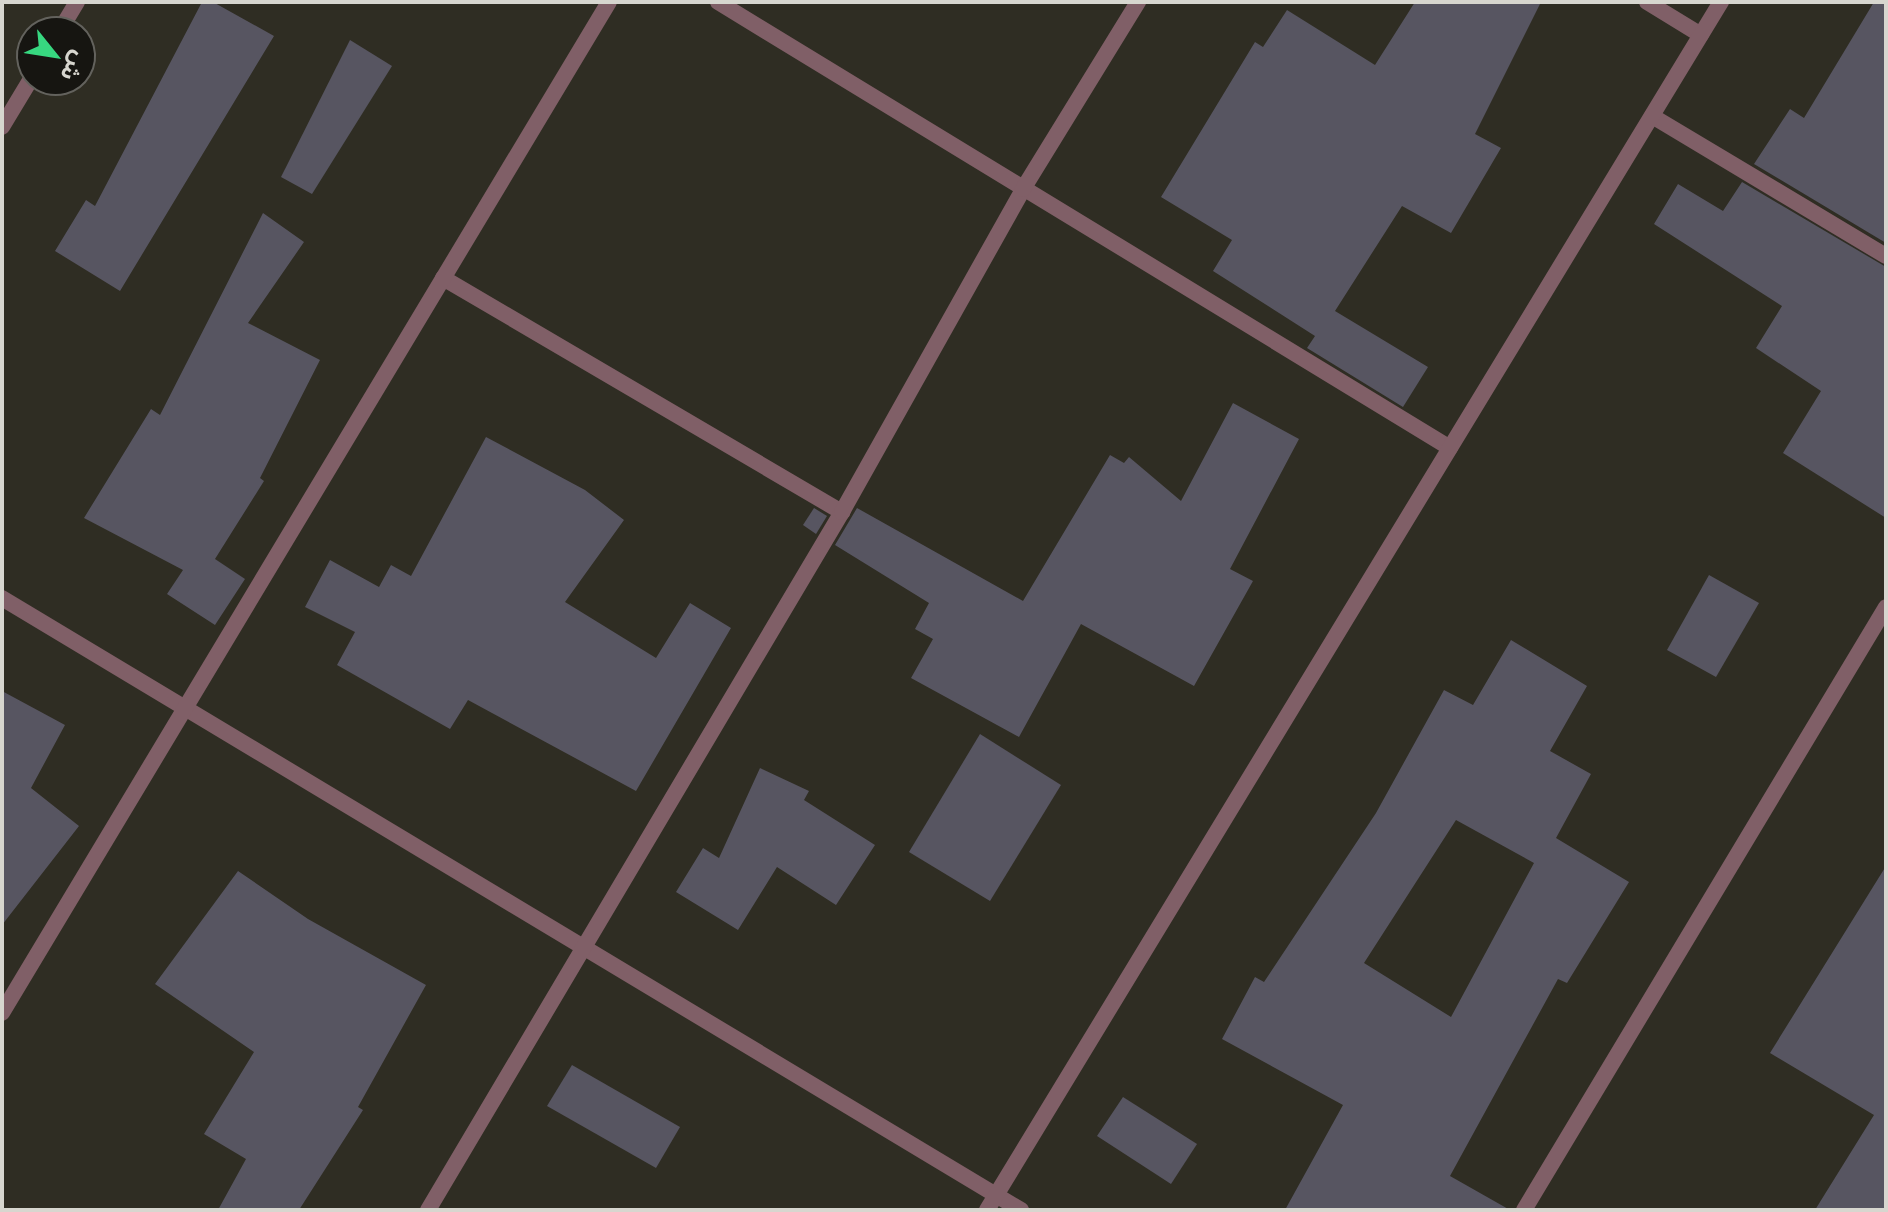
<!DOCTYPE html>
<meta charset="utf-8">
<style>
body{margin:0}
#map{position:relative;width:1888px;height:1212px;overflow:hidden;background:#2f2d23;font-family:"Noto Sans","Noto Sans Arabic",sans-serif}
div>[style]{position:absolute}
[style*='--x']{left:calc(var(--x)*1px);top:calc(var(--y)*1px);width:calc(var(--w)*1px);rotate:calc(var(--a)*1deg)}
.building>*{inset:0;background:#575561}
.minor>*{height:16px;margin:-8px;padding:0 8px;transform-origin:8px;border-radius:8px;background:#805f67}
span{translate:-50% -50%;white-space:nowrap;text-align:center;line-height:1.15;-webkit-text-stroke:6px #161511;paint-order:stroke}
.frame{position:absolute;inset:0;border:4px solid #d7d6cf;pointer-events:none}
.north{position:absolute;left:16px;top:16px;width:80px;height:80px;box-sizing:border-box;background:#161511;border:2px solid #63625d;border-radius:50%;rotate:120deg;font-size:22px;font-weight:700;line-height:32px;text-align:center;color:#d7d6cf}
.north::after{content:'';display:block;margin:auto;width:28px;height:36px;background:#37d880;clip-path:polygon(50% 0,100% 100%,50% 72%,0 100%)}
</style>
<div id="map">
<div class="building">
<i style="clip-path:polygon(202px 2px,213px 2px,274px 36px,120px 291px,55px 251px,86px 200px,95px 206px)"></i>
<i style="clip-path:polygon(1415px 2px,1541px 2px,1475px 134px,1501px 148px,1451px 233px,1402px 206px,1335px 311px,1428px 367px,1403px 407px,1307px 348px,1315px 336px,1213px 271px,1232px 240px,1161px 197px,1255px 42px,1263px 47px,1287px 10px,1375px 65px)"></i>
<i style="clip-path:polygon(1874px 2px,1886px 2px,1886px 243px,1754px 164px,1790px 109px,1804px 118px)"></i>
<i style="clip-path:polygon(350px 40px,392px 66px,312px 194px,281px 177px)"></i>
<i style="clip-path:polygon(1742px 182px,1886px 267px,1886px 518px,1783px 453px,1821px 391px,1756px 348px,1782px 306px,1654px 224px,1678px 184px,1723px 211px)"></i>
<i style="clip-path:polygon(263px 213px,304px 242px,248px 323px,320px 360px,260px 478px,264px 481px,215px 559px,245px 579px,215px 625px,167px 594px,183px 570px,84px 518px,151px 409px,160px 415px)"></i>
<i style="clip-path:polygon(1233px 403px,1299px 439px,1230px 569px,1253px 581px,1194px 686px,1081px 624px,1019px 737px,911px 678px,933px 639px,915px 629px,929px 603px,835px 545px,857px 508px,1023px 601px,1110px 455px,1124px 463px,1129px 457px,1181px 501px)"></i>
<i style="clip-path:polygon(486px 437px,585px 490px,624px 520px,565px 602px,656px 658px,690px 603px,731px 628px,636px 791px,468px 700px,450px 729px,337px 665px,355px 632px,305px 607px,330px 560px,379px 587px,391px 565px,411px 576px)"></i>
<i style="clip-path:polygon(814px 508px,827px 516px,816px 534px,803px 525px)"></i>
<i style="clip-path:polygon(1709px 575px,1759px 603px,1716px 677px,1667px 650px)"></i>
<i style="clip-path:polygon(evenodd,1511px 640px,1587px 686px,1550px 751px,1591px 774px,1556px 838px,1629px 882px,1567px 983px,1558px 979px,1450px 1176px,1510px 1210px,1285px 1210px,1343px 1105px,1222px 1039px,1255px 977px,1264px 982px,1376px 813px,1444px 690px,1473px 705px,1511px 640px,1456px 820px,1534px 863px,1451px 1017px,1364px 963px,1456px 820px)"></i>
<i style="clip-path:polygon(2px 691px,65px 725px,31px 788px,79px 826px,2px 925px)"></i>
<i style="clip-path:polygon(980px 734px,1061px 785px,990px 901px,909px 852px)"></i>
<i style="clip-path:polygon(760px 768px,809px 791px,804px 800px,875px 845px,836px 905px,777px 867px,738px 930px,676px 892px,703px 848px,719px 858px)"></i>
<i style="clip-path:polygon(1886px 866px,1886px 1210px,1815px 1210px,1874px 1115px,1770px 1053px)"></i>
<i style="clip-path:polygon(238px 871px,308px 919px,426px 985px,358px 1107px,363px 1110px,299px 1210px,218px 1210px,246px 1159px,204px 1134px,254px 1052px,155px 984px)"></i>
<i style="clip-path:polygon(572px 1065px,680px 1127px,656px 1168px,547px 1106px)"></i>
<i style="clip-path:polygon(1123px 1097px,1197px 1144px,1171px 1184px,1097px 1136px)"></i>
</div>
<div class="minor">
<i style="--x:718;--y:2;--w:857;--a:31.35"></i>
<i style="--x:1647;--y:2;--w:63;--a:31.4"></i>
<i style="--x:59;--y:32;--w:35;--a:-59"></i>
<i style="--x:1652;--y:116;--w:273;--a:30.9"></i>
<i style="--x:2;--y:127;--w:58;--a:-59"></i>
<i style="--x:443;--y:278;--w:463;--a:30.4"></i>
<i style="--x:2;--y:598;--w:1189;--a:30.99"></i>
<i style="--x:2;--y:1013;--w:1179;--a:-59.02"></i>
<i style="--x:428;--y:1210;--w:812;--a:-59.33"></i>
<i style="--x:842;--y:512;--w:370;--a:-60.7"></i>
<i style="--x:1023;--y:189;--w:220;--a:-58.4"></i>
<i style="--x:987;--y:1210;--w:1414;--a:-58.72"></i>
<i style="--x:1524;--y:1210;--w:703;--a:-59.02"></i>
</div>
<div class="frame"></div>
<div class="north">ش</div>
</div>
